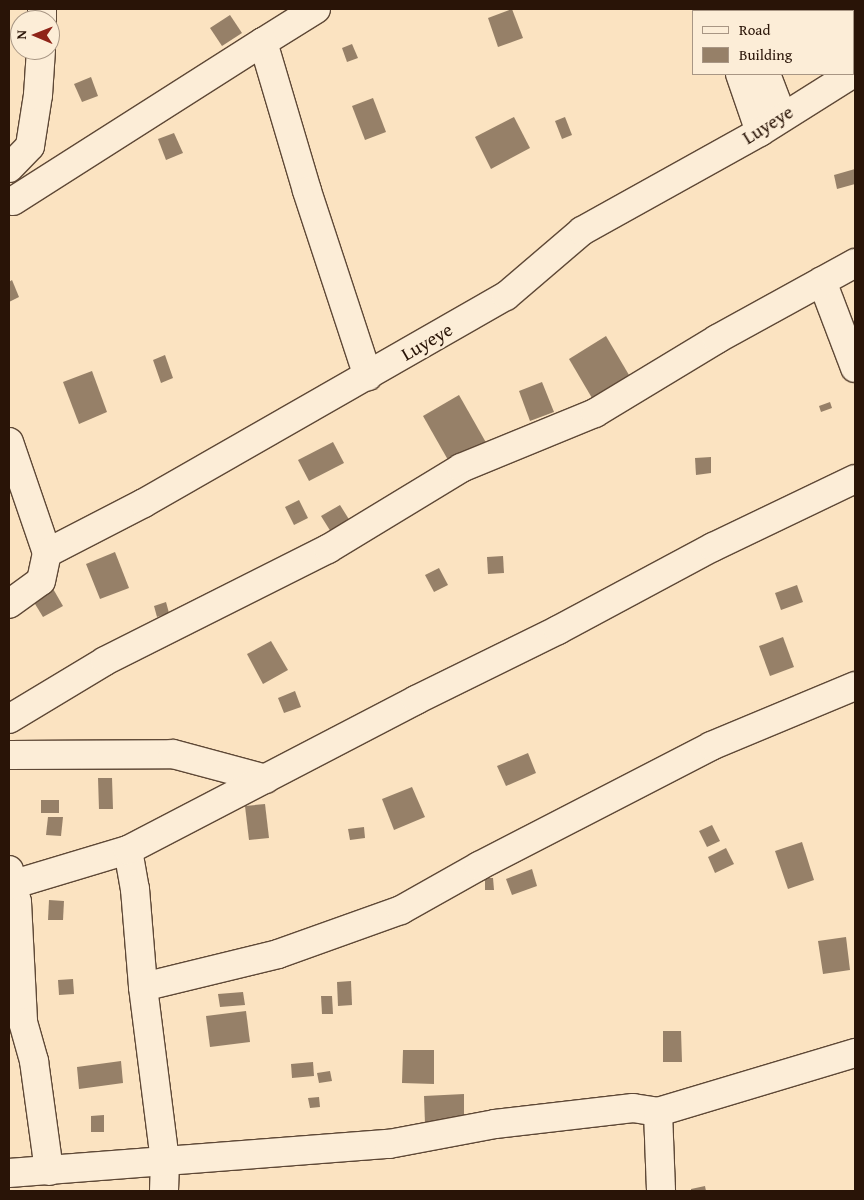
<!DOCTYPE html>
<style>
body{margin:0}
#map{position:relative;width:864px;height:1200px;overflow:hidden;background:#fbe3c1;font-family:"Gentium Book Plus",serif}
div>[style]{position:absolute}
[style*='--x']{left:calc(var(--x)*1px);top:calc(var(--y)*1px);width:calc(var(--w)*1px);rotate:calc(var(--a)*1deg)}
.building>*{inset:0;background:#968068}
.roads{filter:drop-shadow(1px 0 #5e4836) drop-shadow(-1px 0 #5e4836) drop-shadow(0 1px #5e4836) drop-shadow(0 -1px #5e4836)}
.minor>*{height:28px;margin:-14px;padding:0 14px;transform-origin:14px;border-radius:14px;background:#fcedd7}
span{translate:-50% -50%;white-space:nowrap;text-align:center;line-height:1.15;-webkit-text-stroke:5px #fcedd7;paint-order:stroke}
.street-label{font-size:19px;color:#291407}
.frame{position:absolute;inset:0;border:10px solid #291407;pointer-events:none}
.legend{position:absolute;left:692px;top:10px;width:162px;height:65px;box-sizing:border-box;background:#fcedd7;border:1px solid #a89684;margin:0;padding:6px 9px;list-style:none;font-size:15px;color:#291407}
.legend li{display:flex;align-items:center;gap:10px;height:25px}
.legend b{width:25px;border:1px solid #a89684}
.north{position:absolute;left:10px;top:10px;width:50px;height:50px;box-sizing:border-box;background:#fcedd7;border:1px solid #a89684;border-radius:50%;rotate:271deg;font-size:14px;font-weight:700;line-height:20px;text-align:center;color:#291407}
.north::after{content:'';display:block;margin:auto;width:18px;height:22px;background:#8f2418;clip-path:polygon(50% 0,100% 100%,50% 72%,0 100%)}
</style>
<div id="map">
<div class="building">
<i style="clip-path:polygon(512px 9px,523px 38px,498px 47px,488px 18px)"></i>
<i style="clip-path:polygon(230px 15px,242px 33px,222px 46px,210px 28px)"></i>
<i style="clip-path:polygon(352px 44px,358px 58px,347px 62px,342px 48px)"></i>
<i style="clip-path:polygon(91px 77px,98px 96px,82px 102px,74px 84px)"></i>
<i style="clip-path:polygon(373px 98px,386px 132px,365px 140px,352px 106px)"></i>
<i style="clip-path:polygon(514px 117px,530px 148px,491px 169px,475px 137px)"></i>
<i style="clip-path:polygon(565px 117px,572px 135px,562px 139px,555px 121px)"></i>
<i style="clip-path:polygon(174px 133px,183px 153px,166px 160px,158px 139px)"></i>
<i style="clip-path:polygon(855px 169px,855px 184px,837px 189px,834px 175px)"></i>
<i style="clip-path:polygon(12px 280px,19px 297px,9px 302px,9px 282px)"></i>
<i style="clip-path:polygon(606px 336px,629px 375px,592px 398px,569px 359px)"></i>
<i style="clip-path:polygon(165px 355px,173px 378px,161px 383px,153px 360px)"></i>
<i style="clip-path:polygon(92px 371px,107px 412px,79px 424px,63px 382px)"></i>
<i style="clip-path:polygon(542px 382px,554px 412px,530px 421px,519px 391px)"></i>
<i style="clip-path:polygon(459px 395px,488px 446px,452px 467px,423px 416px)"></i>
<i style="clip-path:polygon(830px 402px,832px 408px,821px 412px,819px 406px)"></i>
<i style="clip-path:polygon(333px 442px,344px 463px,309px 481px,298px 460px)"></i>
<i style="clip-path:polygon(711px 457px,711px 473px,696px 475px,695px 458px)"></i>
<i style="clip-path:polygon(299px 500px,308px 518px,294px 525px,285px 507px)"></i>
<i style="clip-path:polygon(340px 505px,350px 521px,331px 532px,321px 516px)"></i>
<i style="clip-path:polygon(115px 552px,129px 588px,100px 599px,86px 564px)"></i>
<i style="clip-path:polygon(503px 556px,504px 573px,488px 574px,487px 557px)"></i>
<i style="clip-path:polygon(439px 568px,448px 585px,434px 592px,425px 575px)"></i>
<i style="clip-path:polygon(797px 585px,803px 602px,781px 610px,775px 593px)"></i>
<i style="clip-path:polygon(52px 587px,63px 606px,43px 617px,32px 599px)"></i>
<i style="clip-path:polygon(166px 602px,169px 613px,157px 617px,154px 606px)"></i>
<i style="clip-path:polygon(783px 637px,794px 667px,770px 676px,759px 646px)"></i>
<i style="clip-path:polygon(271px 641px,288px 670px,263px 684px,247px 654px)"></i>
<i style="clip-path:polygon(295px 691px,301px 707px,284px 713px,278px 698px)"></i>
<i style="clip-path:polygon(528px 753px,536px 773px,506px 786px,497px 766px)"></i>
<i style="clip-path:polygon(98px 778px,112px 778px,113px 809px,99px 809px)"></i>
<i style="clip-path:polygon(412px 787px,425px 817px,394px 830px,382px 799px)"></i>
<i style="clip-path:polygon(41px 800px,59px 800px,59px 813px,41px 813px)"></i>
<i style="clip-path:polygon(265px 804px,269px 838px,249px 840px,245px 806px)"></i>
<i style="clip-path:polygon(48px 817px,63px 817px,61px 836px,46px 835px)"></i>
<i style="clip-path:polygon(712px 825px,720px 841px,707px 847px,699px 831px)"></i>
<i style="clip-path:polygon(364px 827px,365px 838px,350px 840px,348px 829px)"></i>
<i style="clip-path:polygon(802px 842px,814px 880px,788px 889px,775px 851px)"></i>
<i style="clip-path:polygon(726px 848px,734px 864px,715px 873px,708px 857px)"></i>
<i style="clip-path:polygon(532px 869px,537px 886px,512px 895px,506px 879px)"></i>
<i style="clip-path:polygon(485px 878px,493px 878px,494px 890px,485px 890px)"></i>
<i style="clip-path:polygon(49px 900px,64px 901px,63px 920px,48px 920px)"></i>
<i style="clip-path:polygon(846px 937px,850px 970px,823px 974px,818px 941px)"></i>
<i style="clip-path:polygon(73px 979px,74px 994px,59px 995px,58px 980px)"></i>
<i style="clip-path:polygon(351px 981px,352px 1005px,338px 1006px,337px 982px)"></i>
<i style="clip-path:polygon(243px 992px,245px 1005px,220px 1007px,218px 994px)"></i>
<i style="clip-path:polygon(321px 996px,332px 996px,333px 1014px,322px 1014px)"></i>
<i style="clip-path:polygon(246px 1011px,250px 1042px,210px 1047px,206px 1016px)"></i>
<i style="clip-path:polygon(663px 1031px,681px 1031px,682px 1062px,663px 1062px)"></i>
<i style="clip-path:polygon(403px 1050px,434px 1050px,434px 1084px,402px 1083px)"></i>
<i style="clip-path:polygon(121px 1061px,123px 1083px,79px 1089px,77px 1067px)"></i>
<i style="clip-path:polygon(313px 1062px,314px 1076px,292px 1078px,291px 1064px)"></i>
<i style="clip-path:polygon(330px 1071px,332px 1081px,319px 1083px,317px 1073px)"></i>
<i style="clip-path:polygon(464px 1094px,464px 1122px,425px 1124px,424px 1096px)"></i>
<i style="clip-path:polygon(319px 1097px,320px 1107px,310px 1108px,308px 1098px)"></i>
<i style="clip-path:polygon(104px 1115px,104px 1132px,91px 1132px,91px 1116px)"></i>
<i style="clip-path:polygon(705px 1186px,706px 1191px,691px 1191px,691px 1189px)"></i>
</div>
<div class="roads">
<div class="minor">
<i style="--x:316;--y:9;--w:62;--a:148.1"></i>
<i style="--x:263;--y:42;--w:155;--a:73.5"></i>
<i style="--x:307;--y:191;--w:195;--a:71.8"></i>
<i style="--x:718;--y:9;--w:2;--a:90"></i>
<i style="--x:744;--y:9;--w:2;--a:63"></i>
<i style="--x:42;--y:20;--w:11;--a:-90"></i>
<i style="--x:740;--y:74;--w:61;--a:71"></i>
<i style="--x:766;--y:74;--w:45;--a:69.1"></i>
<i style="--x:9;--y:168;--w:30;--a:-46"></i>
<i style="--x:30;--y:146;--w:52;--a:-81.1"></i>
<i style="--x:38;--y:95;--w:45;--a:-86.2"></i>
<i style="--x:13;--y:201;--w:296;--a:-32.5"></i>
<i style="--x:822;--y:281;--w:93;--a:69.2"></i>
<i style="--x:9;--y:442;--w:117;--a:71.1"></i>
<i style="--x:9;--y:604;--w:39;--a:-36"></i>
<i style="--x:41;--y:581;--w:29;--a:-78"></i>
<i style="--x:47;--y:553;--w:109;--a:-27.3"></i>
<i style="--x:144;--y:503;--w:417;--a:-29.8"></i>
<i style="--x:506;--y:296;--w:100;--a:-40.5"></i>
<i style="--x:582;--y:231;--w:204;--a:-29.1"></i>
<i style="--x:760;--y:132;--w:109;--a:-32.2"></i>
<i style="--x:9;--y:719;--w:112;--a:-31.1"></i>
<i style="--x:105;--y:661;--w:250;--a:-26.7"></i>
<i style="--x:328;--y:549;--w:156;--a:-31.3"></i>
<i style="--x:461;--y:468;--w:145;--a:-22.3"></i>
<i style="--x:595;--y:413;--w:143;--a:-31.2"></i>
<i style="--x:717;--y:339;--w:158;--a:-28.8"></i>
<i style="--x:9;--y:755;--w:164;--a:-0.3"></i>
<i style="--x:173;--y:754;--w:96;--a:15"></i>
<i style="--x:128;--y:850;--w:40;--a:80"></i>
<i style="--x:135;--y:889;--w:98;--a:85.3"></i>
<i style="--x:143;--y:987;--w:176;--a:82.8"></i>
<i style="--x:165;--y:1162;--w:29;--a:92"></i>
<i style="--x:9;--y:870;--w:33;--a:76"></i>
<i style="--x:17;--y:902;--w:120;--a:87.1"></i>
<i style="--x:23;--y:1022;--w:41;--a:74.2"></i>
<i style="--x:34;--y:1061;--w:111;--a:82.2"></i>
<i style="--x:11;--y:885;--w:122;--a:-16.7"></i>
<i style="--x:128;--y:850;--w:325;--a:-27.5"></i>
<i style="--x:416;--y:700;--w:158;--a:-26.2"></i>
<i style="--x:558;--y:630;--w:176;--a:-28.2"></i>
<i style="--x:713;--y:547;--w:157;--a:-25.6"></i>
<i style="--x:143;--y:987;--w:139;--a:-13.7"></i>
<i style="--x:278;--y:954;--w:131;--a:-19.7"></i>
<i style="--x:401;--y:910;--w:90;--a:-29.4"></i>
<i style="--x:479;--y:866;--w:261;--a:-27.3"></i>
<i style="--x:711;--y:746;--w:156;--a:-22.6"></i>
<i style="--x:658;--y:1112;--w:79;--a:87.8"></i>
<i style="--x:9;--y:1173;--w:381;--a:-4.4"></i>
<i style="--x:389;--y:1144;--w:108;--a:-10.7"></i>
<i style="--x:495;--y:1124;--w:139;--a:-6.6"></i>
<i style="--x:633;--y:1108;--w:25;--a:9"></i>
<i style="--x:658;--y:1112;--w:206;--a:-16.7"></i>
</div>
</div>
<div class="street-label">
<span style="left:768px;top:125px;rotate:-32deg">Luyeye</span>
<span style="left:427px;top:342px;rotate:-30deg">Luyeye</span>
</div>
<div class="frame"></div>
<ul class="legend">
<li><b style="height:6px;background:#fcedd7"></b>Road</li>
<li><b style="height:14px;background:#968068"></b>Building</li>
</ul>
<div class="north">N</div>
</div>
